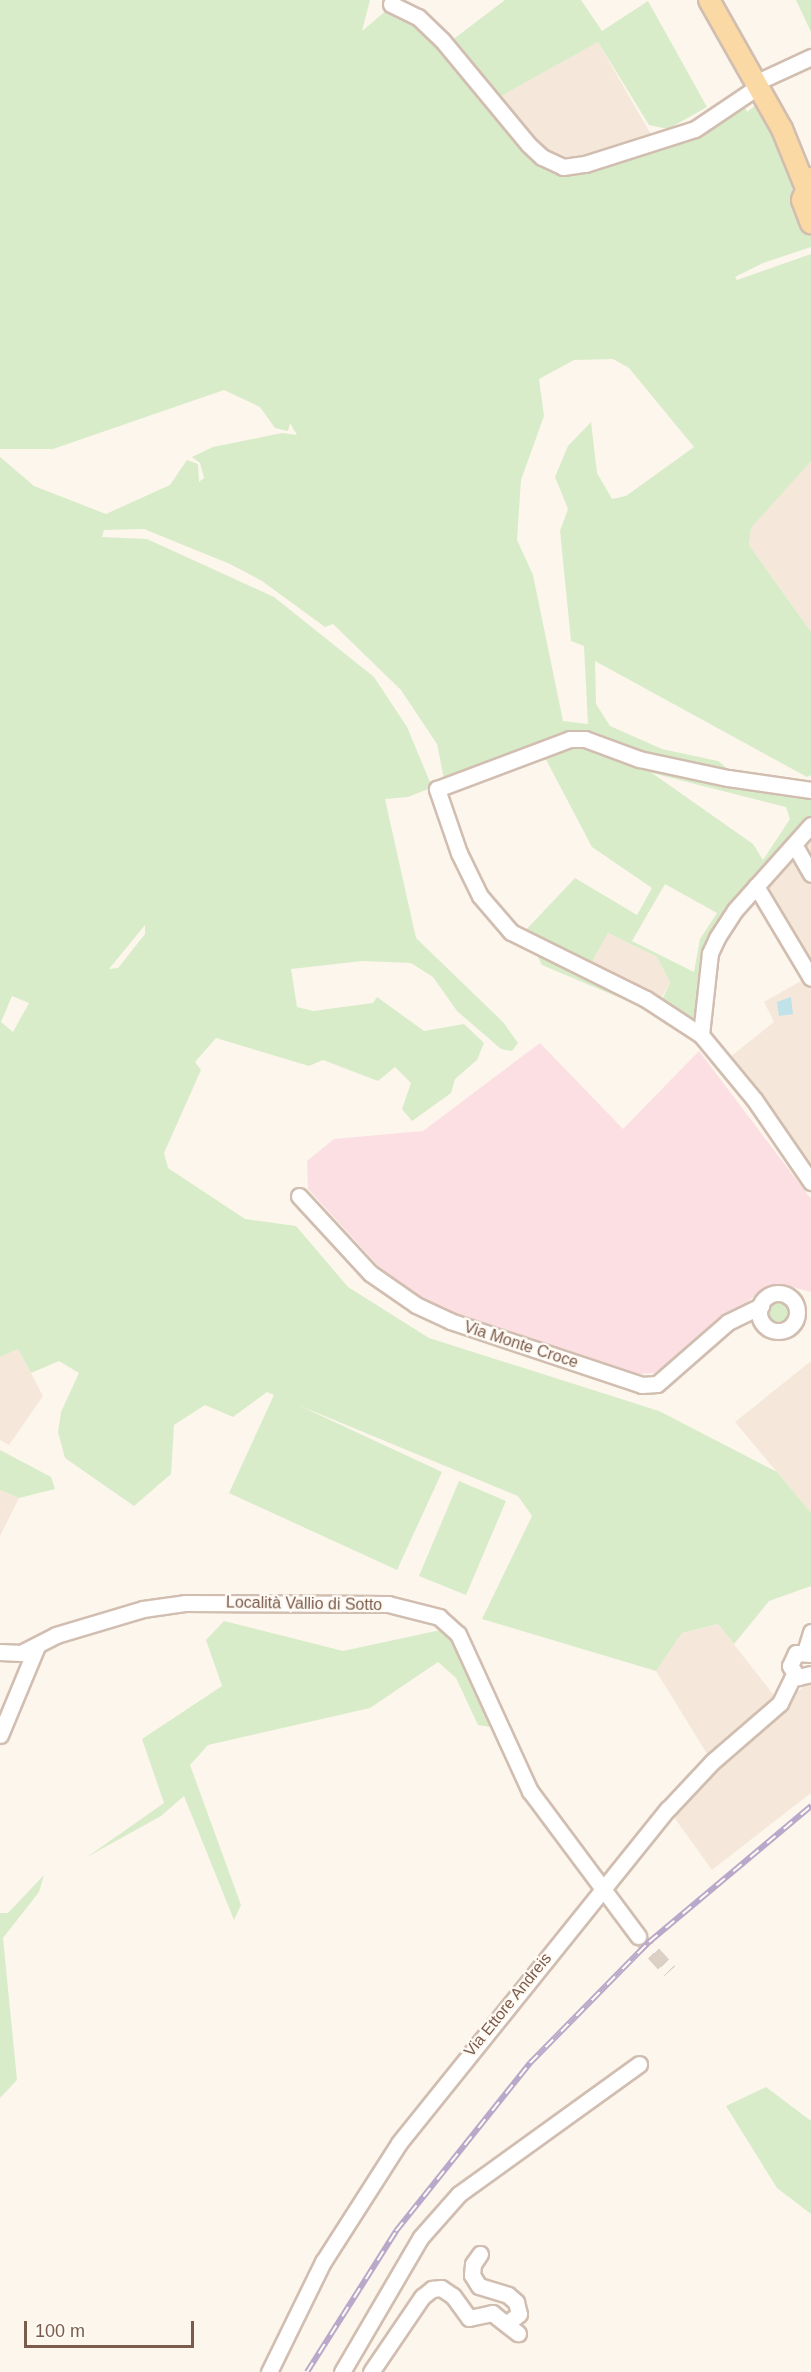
<!DOCTYPE html>
<meta charset="utf-8">
<style>
body{margin:0}
#map{position:relative;width:811px;height:2372px;overflow:hidden;background:#fdf6ec;font-family:Arial,sans-serif}
div>[style]{position:absolute}
[style*='--x']{left:calc(var(--x)*1px);top:calc(var(--y)*1px);width:calc(var(--w)*1px);rotate:calc(var(--a)*1deg)}
.residential>*{inset:0;background:#f5e8da}
.medical>*{inset:0;background:#fbdfe3}
.green>*{inset:0;background:#d8ecc9}
.round{border-radius:50%}
.water>*{inset:0;background:#bfe3e8}
.minor-tunnel>*{height:15px;margin-top:-7.5px;transform-origin:0;background:repeating-linear-gradient(90deg,#dcd0c4 0 15px,transparent 0 23px)}
.roads{filter:drop-shadow(2px 0 #d1beb0) drop-shadow(-2px 0 #d1beb0) drop-shadow(0 2px #d1beb0) drop-shadow(0 -2px #d1beb0)}
.minor>*{height:15px;margin:-7.5px;padding:0 7.5px;transform-origin:7.5px;border-radius:7.5px;background:#fff}
.minor>.ring{margin:-7.5px;padding:0;box-sizing:content-box;background:none;border:15px solid #fff;border-radius:50%}
.major>*{height:20px;margin:-10px;padding:0 10px;transform-origin:10px;border-radius:10px;background:#fbd9a5}
.rail>*{height:6px;margin-top:-3px;transform-origin:0;background:repeating-linear-gradient(90deg,#fffaf3 0 11px,#b9a8c9 0 22px);box-sizing:border-box;border-block:2px solid #b9a8c9}
span{translate:-50% -50%;white-space:nowrap;text-align:center;line-height:1.15;-webkit-text-stroke:4.5px #fffaf3;paint-order:stroke}
.street-label{font-size:16px;color:#7a5c4d}
.scale{position:absolute;left:24px;top:2321px;width:170px;height:27px;box-sizing:border-box;border:3px solid #7a5c4d;border-top:0;padding-left:8px;font-size:18px;line-height:21px;white-space:nowrap;color:#7a5c4d;-webkit-text-stroke:4px #fffaf3;paint-order:stroke}
</style>
<div id="map">
<div class="residential">
<i style="clip-path:polygon(598px 42px,653px 138px,562px 163px,543px 153px,496px 99px)"></i>
<i style="clip-path:polygon(810px 460px,811px 461px,811px 632px,749px 545px,751px 528px)"></i>
<i style="clip-path:polygon(811px 817px,811px 1183px,720px 1065px,774px 1022px,764px 1002px,806px 978px,752px 888px)"></i>
<i style="clip-path:polygon(608px 933px,657px 957px,670px 983px,658px 1004px,588px 969px)"></i>
<i style="clip-path:polygon(18px 1349px,43px 1396px,9px 1445px,0 1440px,0 1357px)"></i>
<i style="clip-path:polygon(811px 1361px,811px 1513px,735px 1422px)"></i>
<i style="clip-path:polygon(0 1490px,19px 1498px,0 1536px)"></i>
<i style="clip-path:polygon(718px 1624px,780px 1703px,811px 1682px,811px 1793px,712px 1870px,668px 1809px,712px 1762px,656px 1671px,682px 1633px)"></i>
</div>
<div class="medical">
<i style="clip-path:polygon(540px 1043px,623px 1129px,699px 1051px,811px 1199px,811px 1292px,785px 1285px,766px 1287px,671px 1362px,654px 1373px,639px 1374px,456px 1316px,394px 1283px,308px 1189px,307px 1161px,334px 1139px,423px 1131px)"></i>
</div>
<div class="green">
<i style="clip-path:polygon(evenodd,0 0,370px 0,362px 31px,388px 9px,410px 17px,441px 43px,546px 163px,576px 173px,666px 141px,743px 103px,747px 112px,757px 104px,792px 177px,793px 205px,799px 225px,811px 234px,811px 247px,763px 263px,735px 277px,737px 280px,811px 254px,811px 461px,751px 528px,749px 545px,811px 632px,811px 775px,807px 777px,595px 661px,596px 704px,610px 726px,662px 749px,718px 761px,732px 772px,667px 763px,576px 733px,445px 784px,437px 744px,401px 690px,333px 624px,325px 627px,262px 581px,230px 564px,144px 529px,104px 530px,102px 537px,147px 539px,274px 597px,374px 677px,407px 727px,430px 782px,428px 789px,408px 797px,385px 799px,416px 938px,503px 1022px,518px 1043px,512px 1051px,501px 1049px,457px 1011px,433px 977px,411px 963px,362px 961px,291px 969px,297px 1007px,313px 1011px,373px 1003px,377px 997px,424px 1031px,464px 1024px,484px 1043px,477px 1060px,455px 1079px,451px 1093px,412px 1121px,402px 1109px,411px 1083px,395px 1067px,378px 1081px,323px 1060px,309px 1066px,216px 1038px,195px 1062px,201px 1070px,164px 1153px,168px 1168px,245px 1219px,296px 1226px,348px 1287px,429px 1338px,659px 1411px,777px 1472px,811px 1513px,811px 1586px,769px 1601px,734px 1644px,718px 1624px,682px 1633px,656px 1671px,482px 1619px,532px 1516px,518px 1496px,298px 1405px,442px 1472px,397px 1570px,229px 1493px,274px 1395px,267px 1392px,233px 1417px,205px 1405px,174px 1425px,171px 1474px,134px 1506px,65px 1458px,58px 1432px,61px 1412px,79px 1373px,59px 1361px,31px 1373px,18px 1349px,0 1357px,0 457px,34px 486px,106px 514px,170px 485px,187px 460px,198px 464px,199px 482px,204px 478px,200px 463px,192px 457px,213px 447px,282px 433px,297px 435px,290px 423px,288px 431px,275px 428px,260px 407px,224px 390px,53px 449px,0 449px,0 0,613px 359px,629px 368px,694px 447px,626px 496px,612px 499px,597px 473px,591px 422px,568px 446px,555px 477px,568px 509px,560px 531px,571px 641px,584px 646px,588px 724px,563px 721px,533px 575px,517px 540px,521px 480px,544px 416px,539px 379px,574px 360px,613px 359px,0 0,145px 925px,145px 934px,118px 968px,109px 969px,145px 925px,0 0,12px 996px,29px 1003px,13px 1032px,1px 1022px,12px 996px)"></i>
<i style="clip-path:polygon(505px 0,581px 0,602px 31px,648px 1px,707px 107px,668px 129px,649px 125px,598px 42px,496px 99px,451px 41px)"></i>
<i style="clip-path:polygon(796px 0,811px 0,811px 32px)"></i>
<i style="clip-path:polygon(evenodd,571px 741px,811px 797px,811px 817px,803px 830px,707px 948px,697px 1027px,662px 1000px,670px 983px,657px 957px,608px 933px,588px 969px,523px 933px,575px 878px,637px 915px,652px 888px,592px 847px,542px 752px,571px 741px,652px 773px,786px 807px,790px 819px,763px 860px,753px 844px,652px 773px,571px 741px,665px 884px,717px 913px,700px 939px,694px 972px,632px 941px,665px 884px)"></i>
<i style="clip-path:polygon(533px 947px,677px 1022px,542px 965px)"></i>
<i class="round" style="left:764px;top:1298px;width:28px;height:28px"></i>
<i style="clip-path:polygon(0 1450px,51px 1477px,55px 1489px,19px 1498px,0 1490px)"></i>
<i style="clip-path:polygon(459px 1481px,506px 1501px,466px 1595px,419px 1576px)"></i>
<i style="clip-path:polygon(224px 1621px,343px 1651px,445px 1629px,497px 1728px,478px 1725px,456px 1678px,438px 1662px,370px 1708px,208px 1745px,190px 1765px,241px 1905px,234px 1920px,184px 1796px,161px 1816px,87px 1857px,164px 1803px,142px 1739px,222px 1686px,206px 1640px)"></i>
<i style="clip-path:polygon(44px 1875px,39px 1892px,3px 1938px,17px 2080px,0 2098px,0 1913px,8px 1913px)"></i>
<i style="clip-path:polygon(766px 2087px,811px 2121px,811px 2214px,777px 2188px,726px 2106px)"></i>
</div>
<div class="water">
<i style="clip-path:polygon(791px 997px,793px 1014px,779px 1016px,777px 1002px)"></i>
</div>
<div class="minor-tunnel">
<i style="--x:638;--y:1936;--w:47;--a:47.6"></i>
</div>
<div class="roads">
<div class="minor">
<i style="--x:391;--y:4;--w:30;--a:26"></i>
<i style="--x:418;--y:17;--w:33;--a:44"></i>
<i style="--x:442;--y:40;--w:136;--a:50.4"></i>
<i style="--x:529;--y:145;--w:18;--a:43"></i>
<i style="--x:542;--y:157;--w:23;--a:25"></i>
<i style="--x:563;--y:167;--w:22;--a:-8"></i>
<i style="--x:585;--y:164;--w:115;--a:-17.7"></i>
<i style="--x:695;--y:129;--w:77;--a:-33.9"></i>
<i style="--x:757;--y:82;--w:60;--a:-24.8"></i>
<i style="--x:811;--y:825;--w:114;--a:131.8"></i>
<i style="--x:735;--y:910;--w:33;--a:123"></i>
<i style="--x:717;--y:938;--w:17;--a:115"></i>
<i style="--x:710;--y:953;--w:82;--a:96.3"></i>
<i style="--x:701;--y:1035;--w:83;--a:50.4"></i>
<i style="--x:754;--y:1099;--w:101;--a:55.5"></i>
<i style="--x:795;--y:846;--w:32;--a:60"></i>
<i style="--x:756;--y:886;--w:107;--a:59.1"></i>
<i style="--x:701;--y:1035;--w:66;--a:-146.8"></i>
<i style="--x:646;--y:999;--w:151;--a:-153.6"></i>
<i style="--x:511;--y:932;--w:48;--a:-130.7"></i>
<i style="--x:480;--y:896;--w:48;--a:-116"></i>
<i style="--x:459;--y:853;--w:68;--a:-109"></i>
<i style="--x:437;--y:789;--w:142;--a:-20.6"></i>
<i style="--x:570;--y:739;--w:15;--a:0"></i>
<i style="--x:585;--y:739;--w:58;--a:20.3"></i>
<i style="--x:639;--y:759;--w:91;--a:12.1"></i>
<i style="--x:728;--y:778;--w:84;--a:8.2"></i>
<i style="--x:299;--y:1196;--w:105;--a:47.3"></i>
<i style="--x:370;--y:1273;--w:56;--a:34.8"></i>
<i style="--x:416;--y:1305;--w:38;--a:25"></i>
<i style="--x:450;--y:1321;--w:202;--a:18.4"></i>
<i style="--x:642;--y:1385;--w:15;--a:-4"></i>
<i style="--x:657;--y:1384;--w:94;--a:-41.1"></i>
<i style="--x:728;--y:1322;--w:37;--a:-26"></i>
<i class="ring" style="left:759px;top:1293px;width:23px;height:23px"></i>
<i style="--x:0;--y:1652;--w:21;--a:3"></i>
<i style="--x:21;--y:1653;--w:39;--a:-27"></i>
<i style="--x:56;--y:1635;--w:91;--a:-16.6"></i>
<i style="--x:143;--y:1609;--w:42;--a:-8.1"></i>
<i style="--x:185;--y:1603;--w:203;--a:0.3"></i>
<i style="--x:388;--y:1604;--w:53;--a:14.3"></i>
<i style="--x:439;--y:1617;--w:25;--a:42"></i>
<i style="--x:458;--y:1634;--w:173;--a:65.4"></i>
<i style="--x:530;--y:1791;--w:181;--a:53.3"></i>
<i style="--x:805;--y:1652;--w:21;--a:-73"></i>
<i style="--x:811;--y:1654;--w:15;--a:-176"></i>
<i style="--x:796;--y:1653;--w:14;--a:115"></i>
<i style="--x:790;--y:1666;--w:14;--a:54"></i>
<i style="--x:798;--y:1677;--w:13;--a:-13"></i>
<i style="--x:0;--y:1735;--w:96;--a:-67.4"></i>
<i style="--x:480;--y:2254;--w:12;--a:125"></i>
<i style="--x:473;--y:2264;--w:11;--a:95"></i>
<i style="--x:472;--y:2275;--w:13;--a:58"></i>
<i style="--x:479;--y:2286;--w:30;--a:17"></i>
<i style="--x:508;--y:2295;--w:11;--a:41"></i>
<i style="--x:516;--y:2302;--w:12;--a:76"></i>
<i style="--x:519;--y:2314;--w:16;--a:142"></i>
<i style="--x:269;--y:2372;--w:123;--a:-63.9"></i>
<i style="--x:323;--y:2262;--w:141;--a:-57.4"></i>
<i style="--x:399;--y:2143;--w:429;--a:-51.2"></i>
<i style="--x:668;--y:1809;--w:64;--a:-46.9"></i>
<i style="--x:712;--y:1762;--w:90;--a:-40.9"></i>
<i style="--x:780;--y:1703;--w:32;--a:-64"></i>
<i style="--x:342;--y:2372;--w:156;--a:-59.7"></i>
<i style="--x:421;--y:2237;--w:57;--a:-48.5"></i>
<i style="--x:459;--y:2194;--w:222;--a:-35.8"></i>
<i style="--x:371;--y:2372;--w:91;--a:-55.8"></i>
<i style="--x:422;--y:2297;--w:13;--a:-39"></i>
<i style="--x:432;--y:2289;--w:9;--a:-6"></i>
<i style="--x:441;--y:2288;--w:14;--a:34"></i>
<i style="--x:453;--y:2296;--w:27;--a:54"></i>
<i style="--x:469;--y:2318;--w:24;--a:-12"></i>
<i style="--x:492;--y:2313;--w:33;--a:38"></i>
</div>
<div class="major">
<i style="--x:709;--y:0;--w:148;--a:60.5"></i>
<i style="--x:782;--y:129;--w:61;--a:68"></i>
<i style="--x:811;--y:178;--w:24;--a:112"></i>
<i style="--x:802;--y:200;--w:25;--a:69"></i>
</div>
</div>
<div class="rail">
<i style="--x:307;--y:2372;--w:167;--a:-57.7"></i>
<i style="--x:396;--y:2231;--w:215;--a:-51.4"></i>
<i style="--x:530;--y:2063;--w:170;--a:-45.5"></i>
<i style="--x:649;--y:1942;--w:212;--a:-40"></i>
</div>
<div class="street-label">
<span style="left:521px;top:1345px;rotate:18deg">Via Monte Croce</span>
<span style="left:304px;top:1604px;rotate:1deg">Località Vallio di Sotto</span>
<span style="left:508px;top:2005px;rotate:-51deg">Via Ettore Andreis</span>
</div>
<div class="scale">100 m</div>
</div>
